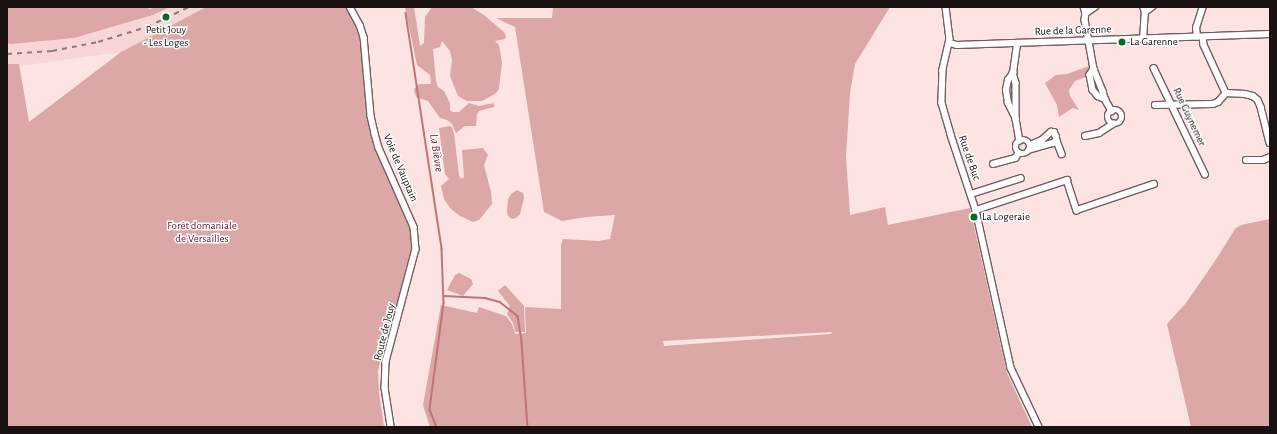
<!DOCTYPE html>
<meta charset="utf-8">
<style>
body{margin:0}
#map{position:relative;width:1277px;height:434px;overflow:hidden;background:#fde3e2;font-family:"Alegreya Sans",sans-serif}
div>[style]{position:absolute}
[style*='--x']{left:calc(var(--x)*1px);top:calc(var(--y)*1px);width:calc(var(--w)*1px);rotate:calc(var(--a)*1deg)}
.built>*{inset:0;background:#f9d6d6}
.green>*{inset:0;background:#dba7a7}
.stream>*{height:1.5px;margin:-0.75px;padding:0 0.75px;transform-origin:0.75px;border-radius:0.75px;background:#c07476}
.roads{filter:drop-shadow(1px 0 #735e5e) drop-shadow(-1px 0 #735e5e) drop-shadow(0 1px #735e5e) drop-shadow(0 -1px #735e5e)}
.minor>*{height:5.5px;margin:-2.75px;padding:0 2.75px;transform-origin:2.75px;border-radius:2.75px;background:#fff}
.minor>.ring{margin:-2.75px;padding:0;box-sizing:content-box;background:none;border:5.5px solid #fff;border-radius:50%}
.rail>*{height:1.5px;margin-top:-0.75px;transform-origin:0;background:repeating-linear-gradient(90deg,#8d7c7b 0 5px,transparent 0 10px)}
.dots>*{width:11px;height:11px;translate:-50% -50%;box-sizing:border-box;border:2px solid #fff;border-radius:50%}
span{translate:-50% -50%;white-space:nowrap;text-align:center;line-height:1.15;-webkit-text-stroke:3px #fff;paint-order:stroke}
.poi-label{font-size:11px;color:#1a1111}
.left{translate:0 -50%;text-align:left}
.street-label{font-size:11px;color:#1a1111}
.park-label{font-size:11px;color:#711523}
.water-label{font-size:12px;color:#81252f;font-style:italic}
.frame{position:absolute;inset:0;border:8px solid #1a1111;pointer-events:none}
</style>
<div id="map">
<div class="built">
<i style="clip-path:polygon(170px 7px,206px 7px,121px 52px,27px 65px,7px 64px,7px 43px,74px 38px,153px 15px)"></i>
</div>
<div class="green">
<i style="clip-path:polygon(7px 7px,148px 7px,149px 9px,156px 7px,170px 7px,153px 15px,74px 38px,11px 44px,7px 43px)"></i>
<i style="clip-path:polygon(206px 7px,347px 7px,358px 26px,362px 44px,370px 132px,409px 225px,412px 243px,412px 250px,407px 272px,385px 341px,378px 371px,379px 393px,384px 427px,7px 427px,7px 64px,19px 64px,29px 122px,121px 52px)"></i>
<i style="clip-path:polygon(405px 7px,414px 7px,420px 46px,424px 43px,425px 17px,432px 7px,471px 7px,484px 15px,504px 32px,506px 36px,505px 39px,495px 41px,499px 45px,502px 62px,499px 89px,495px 94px,482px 101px,467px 101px,458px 96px,450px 76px,452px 60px,450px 51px,442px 41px,440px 47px,433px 49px,436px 81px,438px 87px,444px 91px,450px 103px,450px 110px,452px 112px,459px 112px,469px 103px,479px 106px,494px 103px,494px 107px,479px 111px,477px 114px,476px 126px,465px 126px,456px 133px,452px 124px,447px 120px,440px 118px,428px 101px,416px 97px,414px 89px,419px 84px,431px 84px,430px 75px,417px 65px)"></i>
<i style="clip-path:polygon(evenodd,553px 7px,890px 7px,855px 64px,850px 93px,846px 157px,850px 215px,885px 207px,888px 225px,970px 208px,1007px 373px,1032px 427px,430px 427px,423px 405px,441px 305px,477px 313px,479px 307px,506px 316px,512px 324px,515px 334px,526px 333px,525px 307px,561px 309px,561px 245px,563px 239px,599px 241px,610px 239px,615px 215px,586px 217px,562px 221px,544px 212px,515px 27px,496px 18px,552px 18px,553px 7px,832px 332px,831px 334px,664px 346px,663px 341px,832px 332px)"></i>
<i style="clip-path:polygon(1089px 66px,1089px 76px,1075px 81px,1069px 90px,1070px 96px,1079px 110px,1073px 108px,1059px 117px,1057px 105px,1045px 83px,1056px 75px,1067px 74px)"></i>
<i style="clip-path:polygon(449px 126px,452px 127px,454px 133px,459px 175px,461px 179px,464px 177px,462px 150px,483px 148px,488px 155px,484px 165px,491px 192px,492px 204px,484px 214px,479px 220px,473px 222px,460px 216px,450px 208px,444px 199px,441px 186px,449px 179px,445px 174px,439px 128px)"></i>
<i style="clip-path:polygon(517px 190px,523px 193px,524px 198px,520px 214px,516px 218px,512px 219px,508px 216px,507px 212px,508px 199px,511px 194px)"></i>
<i style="clip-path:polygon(1270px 219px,1270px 427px,1191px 427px,1167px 324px,1186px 303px,1217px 258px,1235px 229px,1241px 225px)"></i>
<i style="clip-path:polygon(459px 273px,471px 279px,473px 284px,463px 296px,447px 290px,455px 275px)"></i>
<i style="clip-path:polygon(505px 285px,524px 306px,525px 332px,515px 332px,513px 323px,507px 314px,510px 306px,498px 291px)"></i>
</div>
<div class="stream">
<i style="--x:406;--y:13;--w:239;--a:81.3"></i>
<i style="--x:442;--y:249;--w:54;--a:87.9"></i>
<i style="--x:444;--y:303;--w:108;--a:97.5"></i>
<i style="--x:430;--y:410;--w:18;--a:68"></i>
<i style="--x:444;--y:296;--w:41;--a:2.8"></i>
<i style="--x:485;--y:298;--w:16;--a:15"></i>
<i style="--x:500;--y:302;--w:23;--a:38"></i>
<i style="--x:518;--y:316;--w:26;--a:81"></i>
<i style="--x:522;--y:342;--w:85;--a:86"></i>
</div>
<div class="roads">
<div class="minor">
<i style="--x:350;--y:7;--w:21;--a:61"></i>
<i style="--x:360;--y:25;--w:13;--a:72"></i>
<i style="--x:364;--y:37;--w:79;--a:84.9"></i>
<i style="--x:371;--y:116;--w:18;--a:77"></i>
<i style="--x:375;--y:134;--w:15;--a:74"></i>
<i style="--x:379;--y:148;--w:86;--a:66.1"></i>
<i style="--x:414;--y:227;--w:22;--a:85"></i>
<i style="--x:416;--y:249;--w:117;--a:104.9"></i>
<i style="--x:386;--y:362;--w:26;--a:92"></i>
<i style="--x:385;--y:388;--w:39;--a:81"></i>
<i style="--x:946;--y:7;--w:32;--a:83"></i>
<i style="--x:950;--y:39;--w:32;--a:103"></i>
<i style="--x:943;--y:70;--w:33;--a:92"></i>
<i style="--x:942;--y:103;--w:33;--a:74"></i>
<i style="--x:951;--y:135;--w:79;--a:71.6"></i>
<i style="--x:976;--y:210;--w:162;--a:77.5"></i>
<i style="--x:1011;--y:368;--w:65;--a:64.6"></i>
<i style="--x:1084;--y:7;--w:6;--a:72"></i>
<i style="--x:1086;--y:13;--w:7;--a:98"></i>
<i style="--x:1085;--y:20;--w:50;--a:79.6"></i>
<i style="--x:1094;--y:69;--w:24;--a:68"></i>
<i style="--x:1103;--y:91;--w:8;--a:76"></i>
<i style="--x:1105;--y:99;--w:14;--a:60"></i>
<i style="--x:1145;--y:12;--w:9;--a:-36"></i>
<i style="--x:1086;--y:13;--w:11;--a:-34"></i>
<i style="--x:1197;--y:37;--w:9;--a:-96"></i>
<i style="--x:1196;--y:28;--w:22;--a:-72"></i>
<i style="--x:1203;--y:37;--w:8;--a:83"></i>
<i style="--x:1204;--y:45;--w:53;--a:65.4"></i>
<i style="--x:1226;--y:93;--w:19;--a:3"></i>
<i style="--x:1245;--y:94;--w:8;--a:14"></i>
<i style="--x:1253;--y:96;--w:6;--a:39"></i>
<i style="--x:1258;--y:100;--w:8;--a:67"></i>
<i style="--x:1261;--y:107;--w:37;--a:76"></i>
<i style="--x:1143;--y:39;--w:27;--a:-86"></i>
<i style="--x:1145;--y:12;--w:5;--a:-112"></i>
<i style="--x:950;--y:43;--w:7;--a:16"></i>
<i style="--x:957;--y:45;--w:313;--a:-2"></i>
<i style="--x:1154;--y:68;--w:118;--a:64.3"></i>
<i style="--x:1094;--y:69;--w:7;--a:124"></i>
<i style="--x:1090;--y:75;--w:15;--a:79"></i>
<i style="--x:1093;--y:90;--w:8;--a:50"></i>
<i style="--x:1098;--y:96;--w:8;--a:23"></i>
<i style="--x:1013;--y:73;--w:10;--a:73"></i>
<i style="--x:1016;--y:83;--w:36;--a:90"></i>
<i style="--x:1016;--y:119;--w:22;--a:80"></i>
<i style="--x:1155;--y:105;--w:58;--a:-1"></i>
<i style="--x:1213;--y:104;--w:5;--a:-22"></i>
<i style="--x:1218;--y:102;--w:12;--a:-48"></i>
<i class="ring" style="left:1108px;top:110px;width:8.5px;height:8.5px"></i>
<i style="--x:1016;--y:119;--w:18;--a:-117"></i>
<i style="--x:1008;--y:103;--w:13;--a:-99"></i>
<i style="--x:1006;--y:90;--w:10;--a:-79"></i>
<i style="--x:1008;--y:80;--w:9;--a:-54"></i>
<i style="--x:1013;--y:73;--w:30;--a:-82"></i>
<i style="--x:1085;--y:136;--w:14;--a:-12"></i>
<i style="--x:1099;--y:133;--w:17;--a:-33"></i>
<i class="ring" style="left:1016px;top:140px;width:8.5px;height:8.5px"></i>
<i style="--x:1057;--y:141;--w:14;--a:69"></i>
<i style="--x:1030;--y:145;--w:13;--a:-23"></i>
<i style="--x:1042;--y:140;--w:12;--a:-42"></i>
<i style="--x:1051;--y:132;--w:3;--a:0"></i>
<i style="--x:1054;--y:132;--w:4;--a:63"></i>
<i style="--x:1056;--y:136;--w:5;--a:79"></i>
<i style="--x:1057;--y:141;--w:4;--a:146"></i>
<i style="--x:1054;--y:143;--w:25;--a:164"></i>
<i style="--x:1246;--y:160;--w:17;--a:0"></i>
<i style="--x:1263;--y:160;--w:8;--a:-23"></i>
<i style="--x:993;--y:164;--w:23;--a:-15"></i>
<i style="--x:1015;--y:158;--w:6;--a:-51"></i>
<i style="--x:971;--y:194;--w:52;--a:-17.7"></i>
<i style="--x:976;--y:210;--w:96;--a:-18.2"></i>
<i style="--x:1067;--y:180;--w:32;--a:72"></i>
<i style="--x:1077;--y:210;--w:81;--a:-18.7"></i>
</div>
</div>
<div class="rail">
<i style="--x:7;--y:54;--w:45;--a:-3.8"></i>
<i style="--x:52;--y:51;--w:47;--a:-11.1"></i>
<i style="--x:98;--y:42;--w:51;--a:-17"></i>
<i style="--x:147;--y:27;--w:47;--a:-25.5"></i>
</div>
<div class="dots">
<i style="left:166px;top:17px;background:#006d1e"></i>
<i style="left:1122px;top:42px;background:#006d1e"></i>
<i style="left:974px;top:217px;background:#006d1e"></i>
</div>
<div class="poi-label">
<span style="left:166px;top:37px">Petit Jouy<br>- Les Loges</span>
<span class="left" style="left:1130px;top:42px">La Garenne</span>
<span class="left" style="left:982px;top:217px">La Logeraie</span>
</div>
<div class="street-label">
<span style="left:1073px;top:31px;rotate:-2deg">Rue de la Garenne</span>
<span style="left:1189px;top:117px;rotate:65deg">Rue Guynemer</span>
<span style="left:969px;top:158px;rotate:71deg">Rue de Buc</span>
<span style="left:400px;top:168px;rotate:67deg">Voie de Vauptain</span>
<span style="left:385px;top:332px;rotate:-76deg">Route de Jouy</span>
</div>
<div class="park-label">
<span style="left:202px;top:233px">Forêt domaniale<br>de Versailles</span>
</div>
<div class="water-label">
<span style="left:436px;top:153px;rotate:81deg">La Bièvre</span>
</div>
<div class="frame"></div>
</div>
